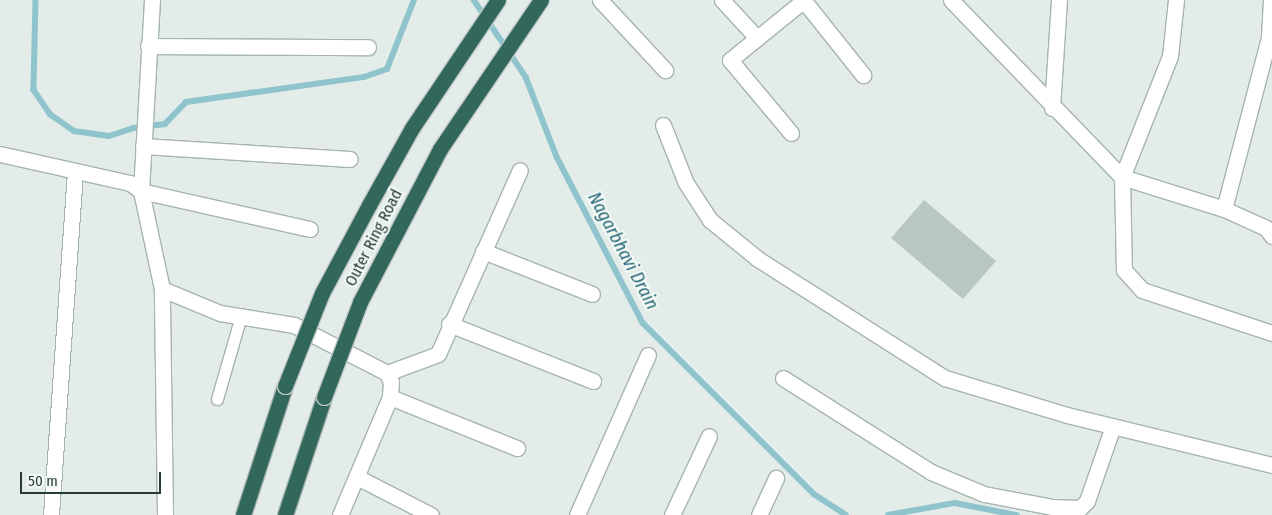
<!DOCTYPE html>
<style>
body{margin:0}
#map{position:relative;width:1272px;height:515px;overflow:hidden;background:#e3ece8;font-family:"Fira Sans Condensed",sans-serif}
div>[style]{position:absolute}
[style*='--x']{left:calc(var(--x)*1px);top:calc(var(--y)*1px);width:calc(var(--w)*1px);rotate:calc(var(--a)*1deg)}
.stream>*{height:5.5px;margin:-2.75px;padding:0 2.75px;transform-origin:2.75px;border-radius:2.75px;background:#8fc4cd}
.building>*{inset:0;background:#b9c7c1}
.roads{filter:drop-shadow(1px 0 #a6b4af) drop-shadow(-1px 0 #a6b4af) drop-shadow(0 1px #a6b4af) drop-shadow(0 -1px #a6b4af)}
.lane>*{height:11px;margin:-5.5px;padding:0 5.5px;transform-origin:5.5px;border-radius:5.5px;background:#fff}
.street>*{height:15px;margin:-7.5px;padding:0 7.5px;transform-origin:7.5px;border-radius:7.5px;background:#fff}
.secondary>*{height:15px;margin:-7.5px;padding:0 7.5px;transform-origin:7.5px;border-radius:7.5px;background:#fff}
.highway>*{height:15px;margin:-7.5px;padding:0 7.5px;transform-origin:7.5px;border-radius:7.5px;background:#32675b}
.bridges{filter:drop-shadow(1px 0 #c2c8c6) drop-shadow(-1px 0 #c2c8c6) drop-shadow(0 1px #c2c8c6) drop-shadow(0 -1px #c2c8c6)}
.highway-bridge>*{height:15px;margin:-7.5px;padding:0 7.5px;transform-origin:7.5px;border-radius:7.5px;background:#32675b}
span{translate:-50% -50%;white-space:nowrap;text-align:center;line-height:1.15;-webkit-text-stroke:4px #f4f9f6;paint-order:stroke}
.street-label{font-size:16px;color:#243c35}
.water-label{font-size:18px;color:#226774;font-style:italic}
.scale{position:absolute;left:20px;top:472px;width:141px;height:22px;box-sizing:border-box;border:2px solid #243c35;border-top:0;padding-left:6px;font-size:15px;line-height:18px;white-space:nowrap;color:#243c35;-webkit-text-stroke:4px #f4f9f6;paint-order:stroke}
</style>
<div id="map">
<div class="stream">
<i style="--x:36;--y:0;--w:90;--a:91.3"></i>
<i style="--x:34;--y:90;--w:29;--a:56"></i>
<i style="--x:50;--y:114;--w:29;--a:35"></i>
<i style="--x:74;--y:131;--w:35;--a:8"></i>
<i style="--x:109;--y:136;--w:25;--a:-18"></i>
<i style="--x:133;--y:128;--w:32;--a:-7"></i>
<i style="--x:165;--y:124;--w:30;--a:-46"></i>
<i style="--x:186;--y:102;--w:180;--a:-8"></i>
<i style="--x:364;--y:77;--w:24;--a:-19"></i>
<i style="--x:387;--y:69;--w:74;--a:-68.6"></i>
<i style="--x:474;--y:0;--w:93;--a:56"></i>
<i style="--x:526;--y:77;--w:86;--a:68.8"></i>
<i style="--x:557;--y:157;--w:187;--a:62.6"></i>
<i style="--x:643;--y:323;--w:242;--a:45"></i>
<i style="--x:814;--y:494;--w:38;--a:33"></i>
<i style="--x:888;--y:515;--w:68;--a:-10.2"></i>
<i style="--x:955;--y:503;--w:63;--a:11"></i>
</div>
<div class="building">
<i style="clip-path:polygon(924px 200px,996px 261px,963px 299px,891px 238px)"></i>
</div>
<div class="roads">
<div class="lane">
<i style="--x:217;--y:399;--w:86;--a:-73.9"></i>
</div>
<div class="street">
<i style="--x:152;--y:0;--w:191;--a:93.3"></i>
<i style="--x:141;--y:191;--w:173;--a:12.7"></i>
<i style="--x:600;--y:0;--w:96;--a:47.1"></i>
<i style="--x:722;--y:0;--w:52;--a:47.4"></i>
<i style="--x:951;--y:0;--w:246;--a:46"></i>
<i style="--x:1122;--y:177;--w:107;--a:17.4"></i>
<i style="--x:1224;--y:209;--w:46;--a:24.3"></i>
<i style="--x:1266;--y:228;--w:10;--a:53"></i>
<i style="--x:1176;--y:0;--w:56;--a:96.1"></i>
<i style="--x:1170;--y:56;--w:130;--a:111.6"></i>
<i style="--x:1122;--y:177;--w:93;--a:88.8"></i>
<i style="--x:1124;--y:270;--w:27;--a:48"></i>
<i style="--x:1142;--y:290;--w:137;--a:18.3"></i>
<i style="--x:804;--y:1;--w:95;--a:51.4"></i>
<i style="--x:148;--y:46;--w:220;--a:0.3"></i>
<i style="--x:1052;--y:108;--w:108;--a:-86.3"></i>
<i style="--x:663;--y:125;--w:62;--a:68.4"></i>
<i style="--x:686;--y:183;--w:44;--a:57"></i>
<i style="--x:710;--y:220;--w:62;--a:39.1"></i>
<i style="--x:758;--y:259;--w:222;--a:32.5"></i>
<i style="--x:945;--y:378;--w:127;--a:16.9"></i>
<i style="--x:1067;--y:415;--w:211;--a:13.7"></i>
<i style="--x:791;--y:133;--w:95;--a:-129.9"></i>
<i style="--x:730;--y:60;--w:95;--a:-39"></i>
<i style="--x:143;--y:146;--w:207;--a:3.6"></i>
<i style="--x:0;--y:154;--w:133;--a:12.6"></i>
<i style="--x:130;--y:183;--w:14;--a:36"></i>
<i style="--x:141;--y:191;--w:100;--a:77.9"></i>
<i style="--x:1224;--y:209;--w:178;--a:-75.3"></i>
<i style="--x:1269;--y:37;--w:37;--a:-87"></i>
<i style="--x:483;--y:251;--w:117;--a:21.5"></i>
<i style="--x:449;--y:324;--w:155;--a:21.6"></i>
<i style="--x:387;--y:373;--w:54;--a:-20.4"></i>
<i style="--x:438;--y:354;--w:201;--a:-66"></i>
<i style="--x:783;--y:378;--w:175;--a:32.4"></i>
<i style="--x:931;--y:472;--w:57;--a:22.5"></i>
<i style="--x:984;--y:494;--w:69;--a:10.8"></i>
<i style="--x:1052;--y:507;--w:28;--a:2"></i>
<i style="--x:1080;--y:508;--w:10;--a:-45"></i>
<i style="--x:1087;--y:501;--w:79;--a:-70.9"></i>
<i style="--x:390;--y:397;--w:137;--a:21.9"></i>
<i style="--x:357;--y:477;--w:83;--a:27.2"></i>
<i style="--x:51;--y:515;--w:345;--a:-86"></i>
<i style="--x:577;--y:515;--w:175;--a:-66.1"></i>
<i style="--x:672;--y:515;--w:87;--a:-64.9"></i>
<i style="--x:759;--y:515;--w:41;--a:-65.3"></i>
</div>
<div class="secondary">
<i style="--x:165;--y:515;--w:226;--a:-90.8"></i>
<i style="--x:162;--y:289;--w:63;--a:22.5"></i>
<i style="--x:220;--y:313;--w:75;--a:9.2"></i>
<i style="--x:294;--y:325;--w:105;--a:27.3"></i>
<i style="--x:387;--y:373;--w:10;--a:66"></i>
<i style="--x:391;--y:382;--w:15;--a:94"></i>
<i style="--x:390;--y:397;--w:128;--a:113"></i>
</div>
<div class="highway">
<i style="--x:243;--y:515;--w:136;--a:-72"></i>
<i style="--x:285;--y:515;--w:124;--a:-71.7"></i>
</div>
</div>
<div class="bridges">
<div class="highway-bridge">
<i style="--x:285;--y:386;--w:100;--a:-68.3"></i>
<i style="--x:322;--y:293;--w:100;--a:-61.9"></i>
<i style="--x:369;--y:205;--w:88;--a:-60.8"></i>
<i style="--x:412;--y:128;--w:154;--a:-56.1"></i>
<i style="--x:324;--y:397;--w:102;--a:-69.2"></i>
<i style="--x:360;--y:302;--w:173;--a:-62.4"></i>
<i style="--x:440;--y:149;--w:180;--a:-55.9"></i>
</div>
</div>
<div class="street-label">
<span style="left:374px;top:238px;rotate:-63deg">Outer Ring Road</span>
</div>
<div class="water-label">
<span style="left:623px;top:251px;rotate:62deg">Nagarbhavi Drain</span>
</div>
<div class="scale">50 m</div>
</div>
